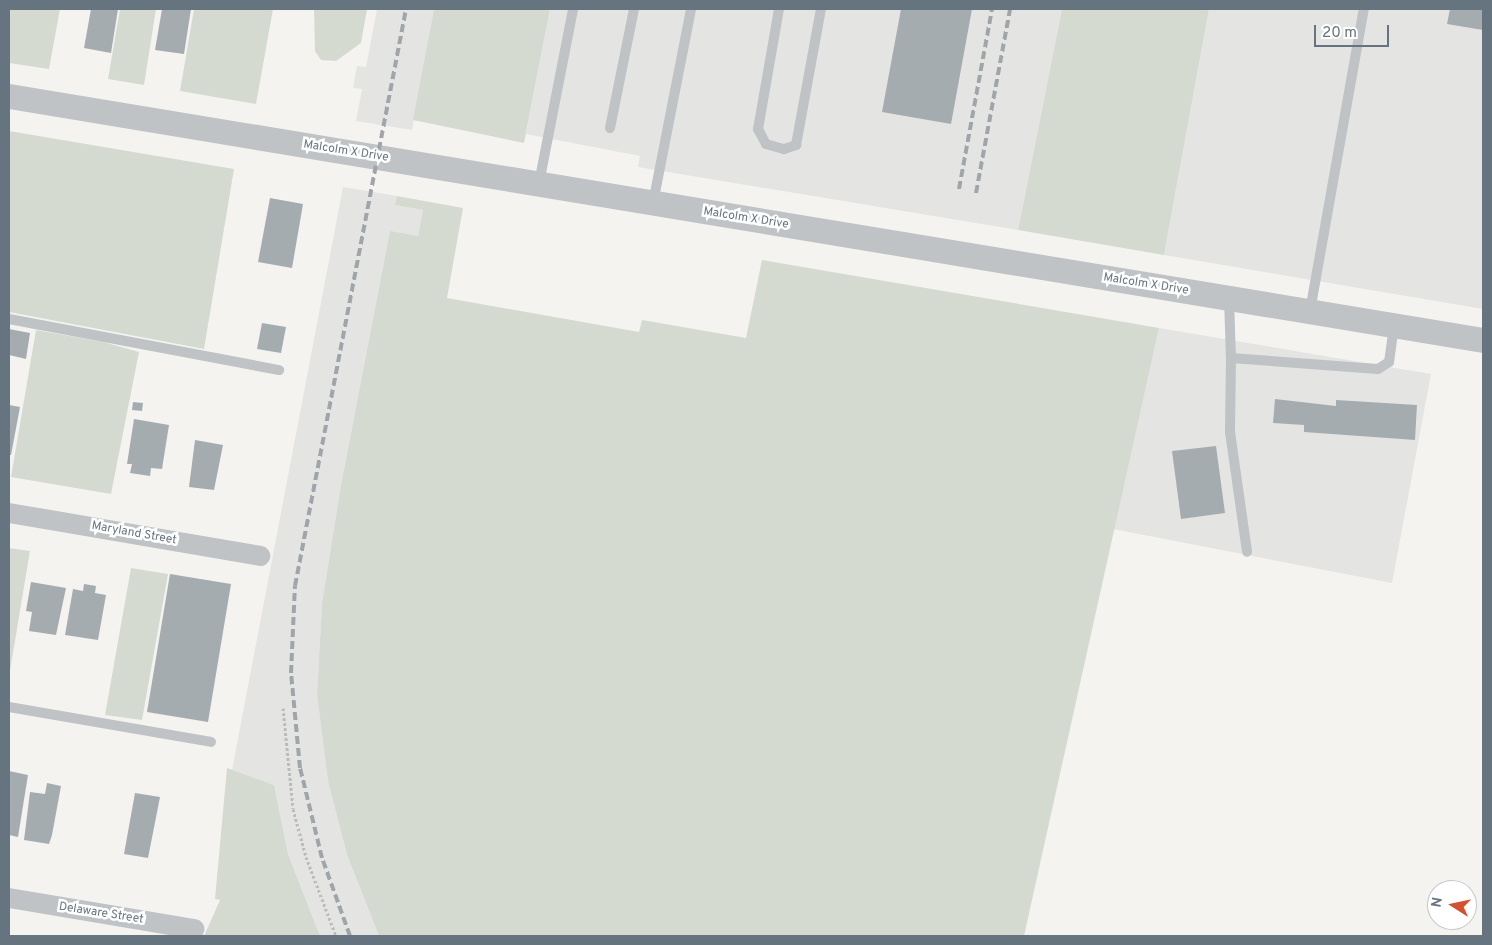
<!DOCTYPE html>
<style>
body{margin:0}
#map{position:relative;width:1492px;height:945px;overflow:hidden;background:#f4f3f0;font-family:Overpass,sans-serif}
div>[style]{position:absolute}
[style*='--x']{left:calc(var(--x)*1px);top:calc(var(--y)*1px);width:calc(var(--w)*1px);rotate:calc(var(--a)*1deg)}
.built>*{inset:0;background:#e4e5e3}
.green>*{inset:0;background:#d5dad1}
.building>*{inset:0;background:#a5acb0}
.path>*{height:3px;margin-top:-1.5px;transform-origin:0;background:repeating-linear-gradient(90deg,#b9bbbd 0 2.5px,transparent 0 5px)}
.service>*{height:10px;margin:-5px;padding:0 5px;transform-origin:5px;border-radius:5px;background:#bfc3c6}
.minor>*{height:20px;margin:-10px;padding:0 10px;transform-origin:10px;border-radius:10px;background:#bfc3c6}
.tertiary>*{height:25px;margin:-12.5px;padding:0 12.5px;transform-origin:12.5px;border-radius:12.5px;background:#bfc3c6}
.rail>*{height:4px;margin-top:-2px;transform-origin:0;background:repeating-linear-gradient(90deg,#9fa5a9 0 8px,transparent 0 12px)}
span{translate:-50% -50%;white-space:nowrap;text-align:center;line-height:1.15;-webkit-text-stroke:5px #fff;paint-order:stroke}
.street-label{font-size:12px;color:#65747f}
.frame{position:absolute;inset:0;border:10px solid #65747f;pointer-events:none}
.north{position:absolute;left:1427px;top:880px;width:50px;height:50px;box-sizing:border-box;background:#fff;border:1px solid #c1c7cc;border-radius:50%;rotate:280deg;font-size:14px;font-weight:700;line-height:20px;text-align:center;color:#65747f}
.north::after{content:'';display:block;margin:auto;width:18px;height:22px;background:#d5502e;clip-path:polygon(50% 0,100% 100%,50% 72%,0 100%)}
.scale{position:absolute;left:1314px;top:25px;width:75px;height:22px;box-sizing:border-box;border:2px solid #65747f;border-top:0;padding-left:6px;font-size:15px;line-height:18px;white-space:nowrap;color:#65747f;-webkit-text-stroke:4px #fff;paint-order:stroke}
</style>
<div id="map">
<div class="built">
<i style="clip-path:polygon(377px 9px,434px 9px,412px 130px,356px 121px,362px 89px,353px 88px,357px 66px,366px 67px)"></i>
<i style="clip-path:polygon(550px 9px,1062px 9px,1018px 230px,638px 167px,640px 156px,526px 134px)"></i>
<i style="clip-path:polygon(1209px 9px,1483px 9px,1483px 309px,1164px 255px)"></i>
<i style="clip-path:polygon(343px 187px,397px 196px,396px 205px,423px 210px,418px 236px,390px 232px,341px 485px,322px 603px,317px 695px,328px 781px,347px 855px,379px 936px,320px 936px,288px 854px,274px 785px,232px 770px)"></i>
<i style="clip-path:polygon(1159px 328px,1431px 374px,1392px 583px,1113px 529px)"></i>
</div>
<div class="green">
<i style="clip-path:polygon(9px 9px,60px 9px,49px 69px,9px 63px)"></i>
<i style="clip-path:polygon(120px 9px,156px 9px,144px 85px,108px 79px)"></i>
<i style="clip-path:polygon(194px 9px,273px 9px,256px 104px,180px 91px)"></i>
<i style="clip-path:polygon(314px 9px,367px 9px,361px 43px,336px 61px,321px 60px,315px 51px)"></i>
<i style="clip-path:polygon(434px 9px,550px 9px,524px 143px,413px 120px)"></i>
<i style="clip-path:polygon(1062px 9px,1209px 9px,1164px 255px,1018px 230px)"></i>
<i style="clip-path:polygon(9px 131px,234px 169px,204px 349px,9px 312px)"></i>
<i style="clip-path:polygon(397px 196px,463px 208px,447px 298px,639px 332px,642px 320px,746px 338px,762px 260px,1159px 328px,1024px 936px,379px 936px,347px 855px,328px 781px,317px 695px,322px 603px,341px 485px,390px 231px,418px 236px,423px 210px,395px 205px)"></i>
<i style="clip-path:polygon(36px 330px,103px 342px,139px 352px,111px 494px,11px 477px)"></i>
<i style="clip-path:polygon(9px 548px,30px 551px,9px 677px)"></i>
<i style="clip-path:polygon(131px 568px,168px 574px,142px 720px,105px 715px)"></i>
<i style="clip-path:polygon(227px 768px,274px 785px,288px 854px,320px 936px,204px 936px,220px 900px,215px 899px)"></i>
</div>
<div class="building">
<i style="clip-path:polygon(91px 9px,118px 9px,111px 53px,84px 48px)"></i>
<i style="clip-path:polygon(162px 9px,191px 9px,184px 54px,155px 50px)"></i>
<i style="clip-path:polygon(901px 9px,972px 9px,951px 124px,882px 112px)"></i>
<i style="clip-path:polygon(1450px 9px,1483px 9px,1483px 30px,1447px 24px)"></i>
<i style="clip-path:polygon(270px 198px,303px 204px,292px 268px,258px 262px)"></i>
<i style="clip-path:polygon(262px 323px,286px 327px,281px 353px,257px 349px)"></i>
<i style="clip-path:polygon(9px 329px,30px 333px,26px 359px,9px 355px)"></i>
<i style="clip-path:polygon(1275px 399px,1336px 406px,1336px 400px,1417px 405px,1415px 440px,1304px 432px,1304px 425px,1273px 423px)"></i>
<i style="clip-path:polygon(133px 402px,143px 403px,142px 411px,132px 410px)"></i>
<i style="clip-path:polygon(9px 405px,20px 407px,11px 455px,9px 455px)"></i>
<i style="clip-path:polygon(134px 419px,169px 425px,162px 469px,151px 468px,150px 476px,130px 473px,132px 464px,127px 464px)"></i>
<i style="clip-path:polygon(195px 440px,223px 445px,214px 490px,189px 487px)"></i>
<i style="clip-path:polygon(1216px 446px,1225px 513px,1181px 519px,1172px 451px)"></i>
<i style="clip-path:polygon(170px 574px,231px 584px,208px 722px,147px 712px)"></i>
<i style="clip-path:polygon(31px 582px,66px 588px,56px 635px,29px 631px,32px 612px,26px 611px)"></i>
<i style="clip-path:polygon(84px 584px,96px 586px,95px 593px,106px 595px,98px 640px,65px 635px,73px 589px,83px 591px)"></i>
<i style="clip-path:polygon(9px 771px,28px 775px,18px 837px,9px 835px)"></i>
<i style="clip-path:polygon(47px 783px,61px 786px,52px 835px,49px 844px,24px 840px,30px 792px,45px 794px)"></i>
<i style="clip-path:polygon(135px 793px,160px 797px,148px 858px,124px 854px)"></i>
</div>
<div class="path">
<i style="--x:283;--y:708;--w:101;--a:84.3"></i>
<i style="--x:293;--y:809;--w:50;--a:74.8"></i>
<i style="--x:306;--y:857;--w:85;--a:69.2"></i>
</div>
<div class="service">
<i style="--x:779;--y:9;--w:122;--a:99.9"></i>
<i style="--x:758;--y:129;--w:17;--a:62"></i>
<i style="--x:766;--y:144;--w:19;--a:16"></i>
<i style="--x:784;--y:149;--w:13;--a:-18"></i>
<i style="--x:796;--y:145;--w:138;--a:-79.6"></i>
<i style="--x:610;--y:128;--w:121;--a:-78.6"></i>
<i style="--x:539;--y:183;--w:177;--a:-78.9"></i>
<i style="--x:653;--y:203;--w:198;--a:-78.9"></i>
<i style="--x:1229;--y:299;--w:59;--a:88.1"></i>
<i style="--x:1231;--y:358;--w:147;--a:4.3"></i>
<i style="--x:1378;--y:369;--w:13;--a:-32"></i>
<i style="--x:1389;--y:362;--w:36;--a:-82"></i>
<i style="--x:1310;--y:311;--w:307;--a:-79.9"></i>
<i style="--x:9;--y:319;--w:275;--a:10.7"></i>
<i style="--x:1231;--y:358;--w:74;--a:90.8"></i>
<i style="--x:1230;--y:432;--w:121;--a:81.9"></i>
<i style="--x:9;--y:707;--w:205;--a:9.8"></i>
</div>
<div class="minor">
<i style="--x:9;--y:513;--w:255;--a:9.7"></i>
<i style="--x:9;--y:898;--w:188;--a:9.5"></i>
</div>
<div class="tertiary">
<i style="--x:9;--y:96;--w:1494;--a:9.4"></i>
</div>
<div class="rail">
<i style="--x:959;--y:189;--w:183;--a:-79.6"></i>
<i style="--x:976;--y:193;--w:187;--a:-79.5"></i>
<i style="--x:350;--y:936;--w:83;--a:-109.7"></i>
<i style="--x:322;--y:858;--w:93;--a:-103.7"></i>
<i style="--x:300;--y:768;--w:95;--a:-95.4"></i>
<i style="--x:291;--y:673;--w:87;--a:-87.4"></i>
<i style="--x:295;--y:586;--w:588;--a:-79.11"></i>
</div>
<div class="street-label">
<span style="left:346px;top:152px;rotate:9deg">Malcolm X Drive</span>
<span style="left:746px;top:219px;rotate:9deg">Malcolm X Drive</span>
<span style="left:1146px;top:285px;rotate:9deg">Malcolm X Drive</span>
<span style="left:134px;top:534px;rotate:10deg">Maryland Street</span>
<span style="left:101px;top:914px;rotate:9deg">Delaware Street</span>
</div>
<div class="frame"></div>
<div class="north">N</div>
<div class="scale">20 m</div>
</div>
